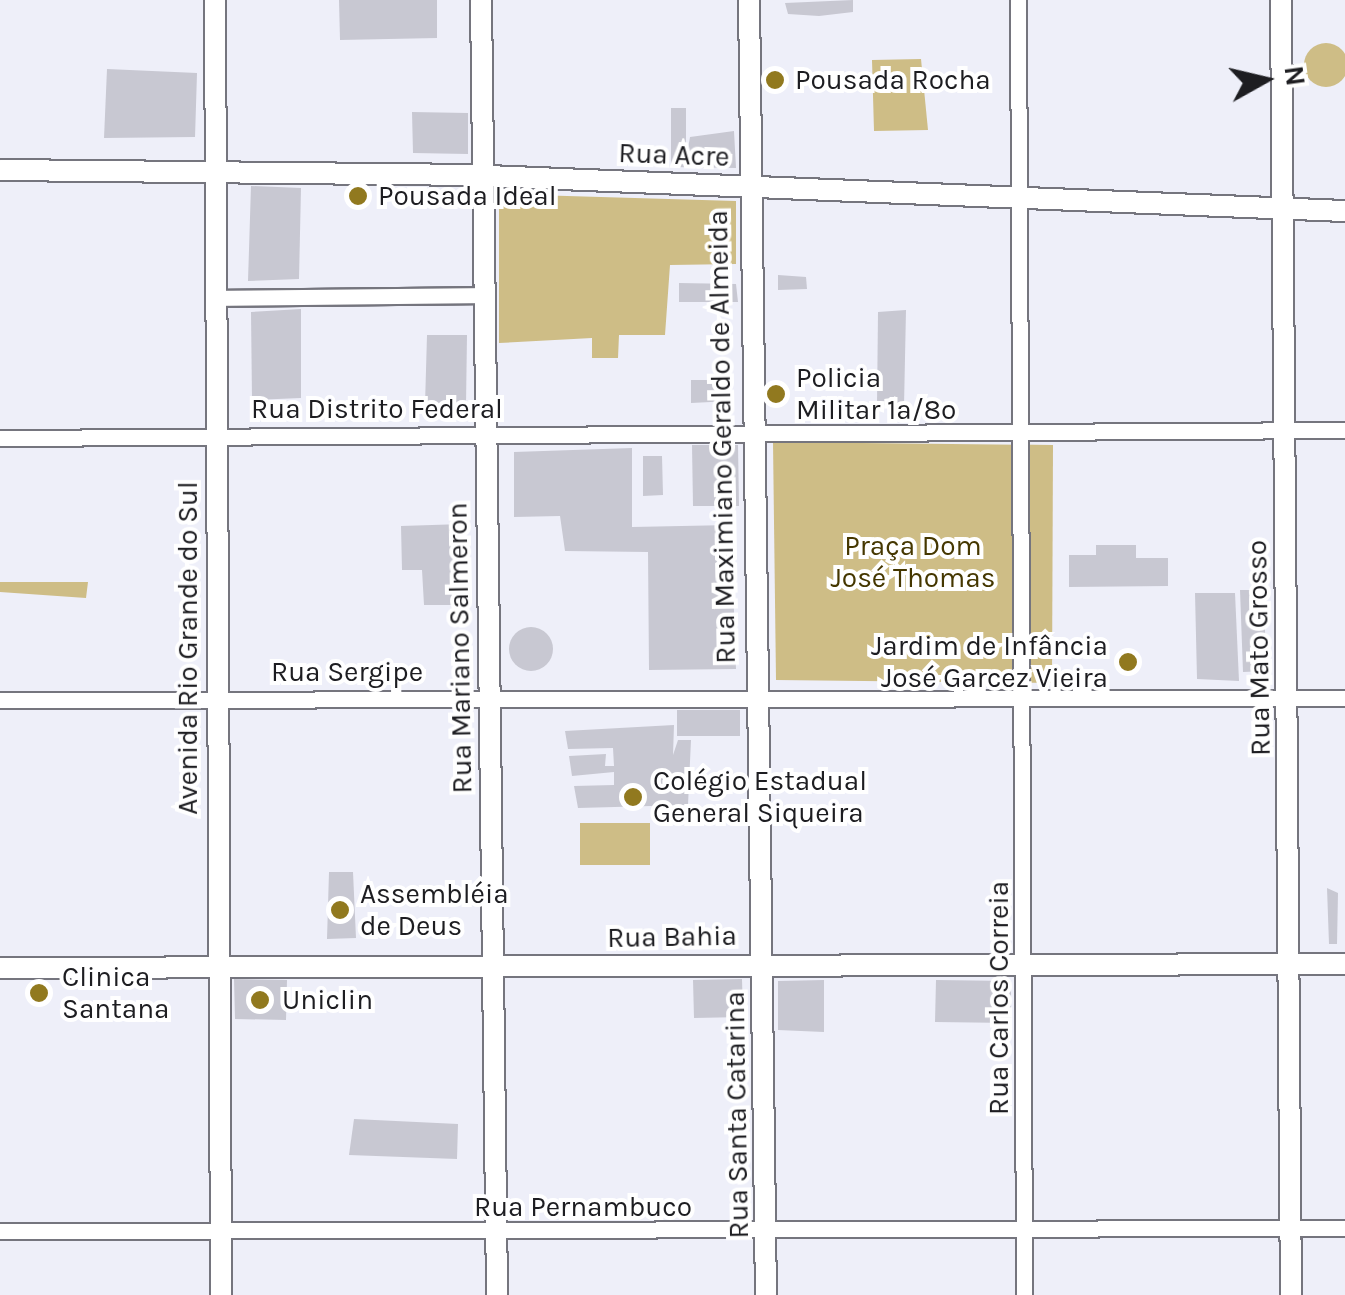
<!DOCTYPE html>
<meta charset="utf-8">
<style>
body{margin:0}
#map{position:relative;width:1345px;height:1295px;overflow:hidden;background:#eeeff9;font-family:Karla,sans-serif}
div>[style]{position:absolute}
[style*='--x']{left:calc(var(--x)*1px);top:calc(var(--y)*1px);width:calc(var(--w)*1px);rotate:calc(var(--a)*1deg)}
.green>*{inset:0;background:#cebd86}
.round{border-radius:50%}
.building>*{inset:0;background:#c8c8d2}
.roads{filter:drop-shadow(2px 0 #75757e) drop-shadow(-2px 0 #75757e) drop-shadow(0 2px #75757e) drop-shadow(0 -2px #75757e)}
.street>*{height:15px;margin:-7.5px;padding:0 7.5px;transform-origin:7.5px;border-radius:7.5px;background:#fff}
.secondary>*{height:20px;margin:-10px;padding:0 10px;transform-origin:10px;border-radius:10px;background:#fff}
.dots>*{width:28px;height:28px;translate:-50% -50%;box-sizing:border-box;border:5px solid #fff;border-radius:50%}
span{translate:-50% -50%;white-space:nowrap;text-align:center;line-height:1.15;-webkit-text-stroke:8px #fff;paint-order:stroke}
.poi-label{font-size:28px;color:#1d1d21}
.left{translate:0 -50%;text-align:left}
.right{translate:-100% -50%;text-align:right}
.street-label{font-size:28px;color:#1d1d21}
.park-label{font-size:28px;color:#453700}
.north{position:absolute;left:1215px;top:30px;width:100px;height:100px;-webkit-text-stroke:8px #fff;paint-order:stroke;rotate:82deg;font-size:28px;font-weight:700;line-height:40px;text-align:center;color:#1d1d21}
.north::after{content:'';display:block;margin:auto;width:35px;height:45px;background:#1d1d21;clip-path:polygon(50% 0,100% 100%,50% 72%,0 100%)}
</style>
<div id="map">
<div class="green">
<i class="round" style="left:1304px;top:43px;width:44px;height:44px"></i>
<i style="clip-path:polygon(921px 59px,928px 130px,874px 131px,872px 60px)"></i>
<i style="clip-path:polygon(499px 194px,736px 201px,736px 264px,670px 265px,665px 335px,619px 335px,618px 358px,592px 358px,592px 338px,499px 343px)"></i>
<i style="clip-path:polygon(773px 442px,1053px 445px,1052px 683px,776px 680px)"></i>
<i style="clip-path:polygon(0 582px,88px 582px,86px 598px,0 592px)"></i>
<i style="clip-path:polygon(580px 823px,650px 823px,650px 865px,580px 865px)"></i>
</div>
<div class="building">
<i style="clip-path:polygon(339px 0,437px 0,437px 38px,340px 40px)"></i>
<i style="clip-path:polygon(853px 0,853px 12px,819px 16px,788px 14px,785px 3px)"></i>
<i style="clip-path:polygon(107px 69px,197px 73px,195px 137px,104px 138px)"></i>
<i style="clip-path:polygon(671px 108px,686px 108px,686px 160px,690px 137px,734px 131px,736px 168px,671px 167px)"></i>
<i style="clip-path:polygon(412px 112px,468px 113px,468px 154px,413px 153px)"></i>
<i style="clip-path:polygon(251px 186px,301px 188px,299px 279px,248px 281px)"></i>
<i style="clip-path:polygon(778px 275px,806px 277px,807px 289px,778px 290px)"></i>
<i style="clip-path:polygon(679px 283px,736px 284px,738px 302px,679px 302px)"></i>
<i style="clip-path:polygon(301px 309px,301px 398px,252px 400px,251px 312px)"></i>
<i style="clip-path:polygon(906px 310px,904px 406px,877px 405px,878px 312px)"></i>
<i style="clip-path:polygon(427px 335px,467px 335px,466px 405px,425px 405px)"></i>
<i style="clip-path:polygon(691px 380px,730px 380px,731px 401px,691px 403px)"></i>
<i style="clip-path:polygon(771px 381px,780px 381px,781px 406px,772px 407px)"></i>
<i style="clip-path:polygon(692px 445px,738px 445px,739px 506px,693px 506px)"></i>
<i style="clip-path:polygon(632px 448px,632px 527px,731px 525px,736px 669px,649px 670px,648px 552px,565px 551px,560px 516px,514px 517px,514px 452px)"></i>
<i style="clip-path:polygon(643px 456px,662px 456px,663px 495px,643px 496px)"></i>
<i style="clip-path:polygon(463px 524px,466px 605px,424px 605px,422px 570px,402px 570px,401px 526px)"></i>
<i style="clip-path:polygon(1096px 545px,1136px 545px,1136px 558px,1168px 558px,1168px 586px,1069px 587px,1069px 555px,1096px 555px)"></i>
<i style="clip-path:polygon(1240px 590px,1264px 590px,1266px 671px,1243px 672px)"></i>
<i style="clip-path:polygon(1195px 593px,1235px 593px,1239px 681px,1197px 679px)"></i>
<i class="round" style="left:509px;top:627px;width:44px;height:44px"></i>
<i style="clip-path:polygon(677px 710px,740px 710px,740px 736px,677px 736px)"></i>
<i style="clip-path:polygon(674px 725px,673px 755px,678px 740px,691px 740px,688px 805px,578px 808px,574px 786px,614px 785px,614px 772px,572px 776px,569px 756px,606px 754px,605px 766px,614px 766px,613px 748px,568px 749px,565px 731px)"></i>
<i style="clip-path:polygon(329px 872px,353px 872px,356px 938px,327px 939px)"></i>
<i style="clip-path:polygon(1327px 888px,1338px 893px,1337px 944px,1329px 944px)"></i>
<i style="clip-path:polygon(234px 979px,287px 980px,286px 1020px,235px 1019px)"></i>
<i style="clip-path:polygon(742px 979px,743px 1017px,694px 1018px,693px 980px)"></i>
<i style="clip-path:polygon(824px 980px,824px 1032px,778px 1030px,778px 981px)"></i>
<i style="clip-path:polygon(936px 980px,1011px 981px,1011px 1023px,935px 1022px)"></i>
<i style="clip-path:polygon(354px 1119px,458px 1124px,457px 1159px,349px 1155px)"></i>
</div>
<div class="roads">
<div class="street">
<i style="--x:1018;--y:0;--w:1295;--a:89.73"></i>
<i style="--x:215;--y:298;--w:269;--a:-0.6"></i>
<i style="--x:0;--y:438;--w:1345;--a:-0.34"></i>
<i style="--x:0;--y:700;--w:1345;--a:-0.09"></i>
<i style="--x:0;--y:1231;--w:1345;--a:-0.13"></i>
</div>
<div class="secondary">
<i style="--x:215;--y:0;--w:1295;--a:89.73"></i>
<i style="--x:481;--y:0;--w:1295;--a:89.29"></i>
<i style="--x:749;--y:0;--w:1295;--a:89.25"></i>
<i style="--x:1281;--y:0;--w:1295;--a:89.56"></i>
<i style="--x:0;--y:170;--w:463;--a:0.6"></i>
<i style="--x:463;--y:175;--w:883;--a:2.34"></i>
<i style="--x:0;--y:968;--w:1345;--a:-0.17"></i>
</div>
</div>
<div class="dots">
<i style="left:775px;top:80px;background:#91791f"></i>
<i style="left:358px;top:196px;background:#91791f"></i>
<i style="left:776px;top:394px;background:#91791f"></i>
<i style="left:1128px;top:662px;background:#91791f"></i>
<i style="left:633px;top:797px;background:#91791f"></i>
<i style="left:340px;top:910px;background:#91791f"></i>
<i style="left:39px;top:993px;background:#91791f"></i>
<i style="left:260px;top:1000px;background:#91791f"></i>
</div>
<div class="poi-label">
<span class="left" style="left:795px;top:80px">Pousada Rocha</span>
<span class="left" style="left:378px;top:196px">Pousada Ideal</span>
<span class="left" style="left:796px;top:394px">Policia<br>Militar 1ª/8º</span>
<span class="right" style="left:1108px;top:662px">Jardim de Infância<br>José Garcez Vieira</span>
<span class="left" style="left:653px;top:797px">Colégio Estadual<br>General Siqueira</span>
<span class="left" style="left:360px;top:910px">Assembléia<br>de Deus</span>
<span class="left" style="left:62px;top:993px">Clinica<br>Santana</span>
<span class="left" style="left:282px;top:1000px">Uniclin</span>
</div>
<div class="street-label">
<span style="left:674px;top:155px;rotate:2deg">Rua Acre</span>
<span style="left:377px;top:409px">Rua Distrito Federal</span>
<span style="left:722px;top:437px;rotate:-91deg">Rua Maximiano Geraldo de Almeida</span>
<span style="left:188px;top:648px;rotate:-90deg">Avenida Rio Grande do Sul</span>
<span style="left:460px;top:648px;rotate:-91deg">Rua Mariano Salmeron</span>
<span style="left:1259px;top:648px;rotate:-91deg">Rua Mato Grosso</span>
<span style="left:347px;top:672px">Rua Sergipe</span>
<span style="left:672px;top:937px;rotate:-1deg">Rua Bahia</span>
<span style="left:999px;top:998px;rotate:-90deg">Rua Carlos Correia</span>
<span style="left:737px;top:1115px;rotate:-91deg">Rua Santa Catarina</span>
<span style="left:583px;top:1207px">Rua Pernambuco</span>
</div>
<div class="park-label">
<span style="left:913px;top:562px">Praça Dom<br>José Thomas</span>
</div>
<div class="north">N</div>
</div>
